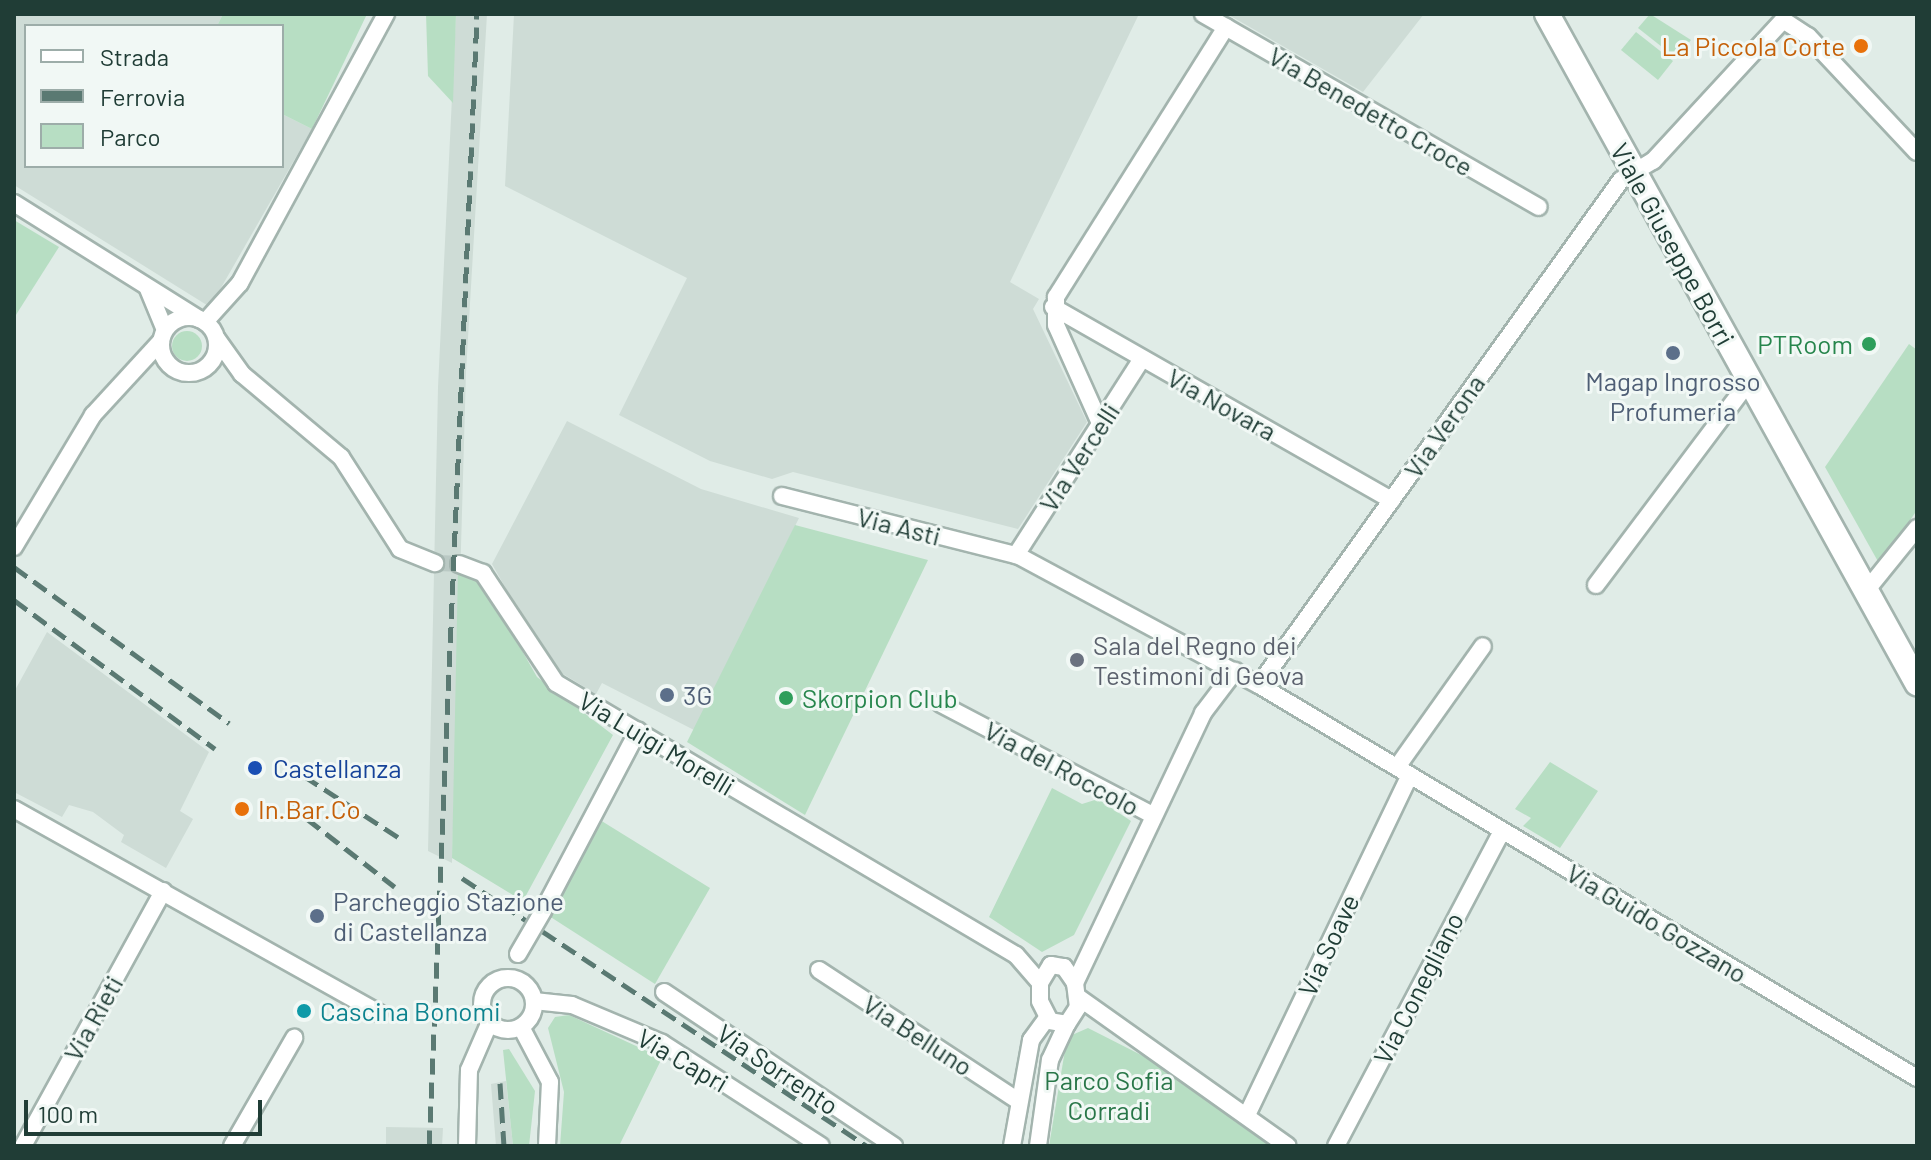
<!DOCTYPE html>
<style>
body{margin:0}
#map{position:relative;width:1931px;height:1160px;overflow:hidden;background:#e0ece7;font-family:Barlow,sans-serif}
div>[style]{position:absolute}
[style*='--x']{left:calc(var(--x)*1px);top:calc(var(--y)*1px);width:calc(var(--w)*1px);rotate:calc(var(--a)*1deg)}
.built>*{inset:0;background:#cedcd6}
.green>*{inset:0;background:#b7dec3}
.round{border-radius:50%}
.street-tunnel>*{height:16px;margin-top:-8px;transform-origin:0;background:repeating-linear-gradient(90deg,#bac9c4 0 16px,transparent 0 24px)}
.roads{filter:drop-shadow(2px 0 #a3b4ae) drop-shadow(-2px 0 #a3b4ae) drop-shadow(0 2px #a3b4ae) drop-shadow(0 -2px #a3b4ae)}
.street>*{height:16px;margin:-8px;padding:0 8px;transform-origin:8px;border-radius:8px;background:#fff}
.street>.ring{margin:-8px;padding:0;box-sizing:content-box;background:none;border:16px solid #fff;border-radius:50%}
.secondary>*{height:24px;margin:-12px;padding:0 12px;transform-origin:12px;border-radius:12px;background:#fff}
.rail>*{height:5px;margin-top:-2.5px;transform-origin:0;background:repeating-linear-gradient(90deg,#5a7972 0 16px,transparent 0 24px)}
.bridges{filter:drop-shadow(2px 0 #a3b4ae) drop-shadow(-2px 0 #a3b4ae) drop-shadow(0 2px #a3b4ae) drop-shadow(0 -2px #a3b4ae)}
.street-bridge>*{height:16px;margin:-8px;padding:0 8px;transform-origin:8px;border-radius:8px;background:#fff}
.dots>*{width:22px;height:22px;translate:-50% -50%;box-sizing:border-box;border:4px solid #f1f8f5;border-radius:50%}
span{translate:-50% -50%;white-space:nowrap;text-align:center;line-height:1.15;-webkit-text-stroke:6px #f1f8f5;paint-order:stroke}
.food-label{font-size:26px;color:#c56008}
.right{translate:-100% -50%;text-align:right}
.left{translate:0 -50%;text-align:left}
.street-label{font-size:26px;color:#203d36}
.leisure-label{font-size:26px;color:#27864d}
.service-label{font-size:26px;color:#4e5e75}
.worship-label{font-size:26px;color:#5b616d}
.transit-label{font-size:26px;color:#164399}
.culture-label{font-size:26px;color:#0d838f}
.park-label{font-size:26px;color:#287648}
.frame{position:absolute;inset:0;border:16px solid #203d36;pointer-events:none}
.legend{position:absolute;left:24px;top:24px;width:260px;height:144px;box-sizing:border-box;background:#f1f8f5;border:2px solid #9dada9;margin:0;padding:10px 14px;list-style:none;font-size:24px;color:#203d36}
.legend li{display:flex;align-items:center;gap:16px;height:40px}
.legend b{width:40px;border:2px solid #9dada9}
.scale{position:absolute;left:24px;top:1100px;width:238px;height:36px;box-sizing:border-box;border:4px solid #203d36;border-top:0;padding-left:10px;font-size:24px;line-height:28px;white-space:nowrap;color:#203d36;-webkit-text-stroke:6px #f1f8f5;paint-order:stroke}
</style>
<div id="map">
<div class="built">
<i style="clip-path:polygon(14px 14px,223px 14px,217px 26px,26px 26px,26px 166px,282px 166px,282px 114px,312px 129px,210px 307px,14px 185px)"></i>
<i style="clip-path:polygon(456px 14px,487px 14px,466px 372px,452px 863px,428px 851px,438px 387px)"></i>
<i style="clip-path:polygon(514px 14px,1139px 14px,1010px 282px,1039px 299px,1033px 309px,1087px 422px,1018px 529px,793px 472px,772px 479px,710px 461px,619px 415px,687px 278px,505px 186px)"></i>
<i style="clip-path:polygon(1227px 14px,1424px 14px,1363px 92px)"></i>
<i style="clip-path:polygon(567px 421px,701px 489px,799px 518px,694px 730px,602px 683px,596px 694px,550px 666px,492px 564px)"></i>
<i style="clip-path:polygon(47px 632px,209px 752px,180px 811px,193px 819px,166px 868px,121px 842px,124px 835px,93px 812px,69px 805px,62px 817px,14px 792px,14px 692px)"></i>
<i style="clip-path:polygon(506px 1081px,513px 1146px,496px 1146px,491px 1084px)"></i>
<i style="clip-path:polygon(386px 1127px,443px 1128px,442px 1146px,386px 1146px)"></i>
</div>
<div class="green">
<i style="clip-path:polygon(223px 14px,367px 14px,312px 129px,282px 114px,282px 26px,217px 26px)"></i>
<i style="clip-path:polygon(426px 14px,456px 14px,453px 103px,428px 76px)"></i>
<i style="clip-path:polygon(1650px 14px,1691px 40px,1676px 58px,1638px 28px)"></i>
<i style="clip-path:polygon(1636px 32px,1673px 61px,1658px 80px,1621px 50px)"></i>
<i style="clip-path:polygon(14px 220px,59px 247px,14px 318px)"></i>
<i class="round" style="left:172px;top:331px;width:30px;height:30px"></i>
<i style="clip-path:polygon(1909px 344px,1917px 350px,1917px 510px,1880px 565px,1825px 467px)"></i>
<i style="clip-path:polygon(795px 525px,928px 560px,805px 815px,687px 742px)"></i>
<i style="clip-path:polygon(458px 570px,480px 577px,537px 677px,613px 735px,523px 901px,452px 858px)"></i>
<i style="clip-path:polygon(1550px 762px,1598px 791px,1560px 848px,1523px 826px,1531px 818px,1515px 809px)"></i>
<i style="clip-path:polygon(1052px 788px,1082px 804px,1098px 799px,1131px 821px,1074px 935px,1042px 952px,989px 917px)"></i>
<i style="clip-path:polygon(600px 820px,710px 888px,655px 984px,549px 916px)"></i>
<i style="clip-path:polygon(569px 1015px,662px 1058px,619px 1146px,560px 1146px,564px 1092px,548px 1028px,555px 1017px)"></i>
<i style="clip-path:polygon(1088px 1028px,1149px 1059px,1270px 1146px,1049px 1146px,1065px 1050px,1072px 1035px)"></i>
<i style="clip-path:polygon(509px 1049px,535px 1091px,529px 1146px,513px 1146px,503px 1050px)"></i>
</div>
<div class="street-tunnel">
<i style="--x:435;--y:563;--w:24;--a:2"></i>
</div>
<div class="roads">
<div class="street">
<i style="--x:1203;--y:14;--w:387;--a:29.9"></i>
<i style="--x:14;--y:203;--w:218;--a:32.1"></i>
<i style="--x:148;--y:289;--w:44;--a:67.5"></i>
<i style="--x:1053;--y:307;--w:390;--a:29.7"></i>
<i class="ring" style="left:161px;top:317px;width:40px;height:40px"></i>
<i style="--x:205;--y:322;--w:52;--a:-48.1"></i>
<i style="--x:240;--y:283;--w:306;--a:-61.5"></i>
<i style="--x:217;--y:339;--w:43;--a:54.5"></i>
<i style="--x:242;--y:374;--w:129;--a:40"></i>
<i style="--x:341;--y:457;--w:109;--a:57.3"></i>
<i style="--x:400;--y:549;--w:38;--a:22"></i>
<i style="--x:1099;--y:421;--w:105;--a:-114.1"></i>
<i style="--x:1056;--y:325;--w:28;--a:-90"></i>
<i style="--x:1056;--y:297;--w:319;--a:-57.8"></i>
<i style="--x:782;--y:496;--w:244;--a:14.2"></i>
<i style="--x:1019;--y:556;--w:272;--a:28.3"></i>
<i style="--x:1259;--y:685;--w:766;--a:30.85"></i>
<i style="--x:14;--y:547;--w:154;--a:-59.1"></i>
<i style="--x:93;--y:415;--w:100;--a:-47.4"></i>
<i style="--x:1016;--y:555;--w:233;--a:-57.3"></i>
<i style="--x:459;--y:564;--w:26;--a:21"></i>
<i style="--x:483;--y:573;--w:132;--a:56.4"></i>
<i style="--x:556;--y:683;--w:534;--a:30.6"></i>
<i style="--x:1016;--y:955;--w:37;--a:49"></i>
<i style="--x:1596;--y:585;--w:255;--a:-53.1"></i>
<i style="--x:1866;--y:591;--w:81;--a:-51"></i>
<i style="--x:1259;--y:685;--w:621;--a:-54.37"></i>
<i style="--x:1621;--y:180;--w:37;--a:-31"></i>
<i style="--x:1653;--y:161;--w:192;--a:-47.3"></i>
<i style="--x:1783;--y:20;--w:30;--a:33"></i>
<i style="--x:1808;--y:36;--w:159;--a:46.8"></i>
<i style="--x:941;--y:704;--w:238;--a:27.7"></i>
<i style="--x:1397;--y:767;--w:148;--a:-54.6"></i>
<i style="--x:14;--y:809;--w:418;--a:29.2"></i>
<i style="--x:543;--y:911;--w:204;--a:-62.2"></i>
<i style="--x:1051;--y:965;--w:13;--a:9"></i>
<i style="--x:1064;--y:967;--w:19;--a:55"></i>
<i style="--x:1075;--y:983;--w:24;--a:83"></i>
<i style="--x:1078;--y:1007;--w:20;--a:123"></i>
<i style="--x:1067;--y:1024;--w:17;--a:-170"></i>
<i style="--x:1050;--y:1021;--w:22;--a:-117"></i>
<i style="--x:1040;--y:1001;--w:18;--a:-90"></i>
<i style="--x:1040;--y:983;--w:21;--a:-59"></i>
<i style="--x:819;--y:970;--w:237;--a:33.3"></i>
<i class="ring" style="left:482px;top:978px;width:36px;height:36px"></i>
<i style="--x:1075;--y:983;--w:299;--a:-64.6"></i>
<i style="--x:1203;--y:713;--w:53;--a:-52.7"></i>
<i style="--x:664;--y:992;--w:277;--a:33.8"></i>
<i style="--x:1078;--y:997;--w:257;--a:35.4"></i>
<i style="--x:534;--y:1001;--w:38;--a:6"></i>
<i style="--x:572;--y:1005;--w:98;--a:22.9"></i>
<i style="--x:662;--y:1043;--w:189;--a:32.9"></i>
<i style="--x:521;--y:1027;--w:62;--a:62.2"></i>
<i style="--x:550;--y:1082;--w:64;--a:92.7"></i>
<i style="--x:1247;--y:1115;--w:377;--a:-64.4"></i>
<i style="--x:23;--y:1146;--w:291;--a:-61.2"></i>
<i style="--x:232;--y:1146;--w:125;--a:-60.1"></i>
<i style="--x:467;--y:1146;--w:76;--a:-88.5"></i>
<i style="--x:469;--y:1070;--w:50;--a:-66.5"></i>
<i style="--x:1012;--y:1146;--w:108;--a:-79.8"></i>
<i style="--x:1031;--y:1040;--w:27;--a:-54"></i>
<i style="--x:1038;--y:1146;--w:87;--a:-82.1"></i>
<i style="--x:1050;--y:1060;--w:40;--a:-65"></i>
<i style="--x:1336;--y:1146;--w:356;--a:-62.2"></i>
</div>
<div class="secondary">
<i style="--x:1547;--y:14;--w:765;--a:61.05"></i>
</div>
</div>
<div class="rail">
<i style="--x:14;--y:567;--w:266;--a:36"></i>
<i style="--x:14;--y:600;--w:250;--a:36.5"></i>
<i style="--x:304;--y:776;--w:112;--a:33"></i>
<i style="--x:288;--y:804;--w:135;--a:37.8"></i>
<i style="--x:462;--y:878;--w:486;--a:33.5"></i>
<i style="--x:500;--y:1083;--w:63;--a:86.4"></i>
<i style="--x:429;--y:1146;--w:1133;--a:-87.57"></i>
</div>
<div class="bridges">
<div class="street-bridge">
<i style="--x:518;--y:954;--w:50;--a:-59.8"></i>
</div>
</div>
<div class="dots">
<i style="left:1861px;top:46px;background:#e8710a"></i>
<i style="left:1869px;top:344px;background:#2e9e5b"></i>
<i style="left:1673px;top:353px;background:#5c6f8a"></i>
<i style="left:1077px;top:660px;background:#6b7280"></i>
<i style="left:667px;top:695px;background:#5c6f8a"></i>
<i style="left:786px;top:698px;background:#2e9e5b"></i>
<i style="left:255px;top:768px;background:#1a4fb4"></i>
<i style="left:242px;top:809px;background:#e8710a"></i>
<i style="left:317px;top:916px;background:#5c6f8a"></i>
<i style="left:304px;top:1011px;background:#0f9aa8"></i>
</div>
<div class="food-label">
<span class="right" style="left:1845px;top:46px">La Piccola Corte</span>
<span class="left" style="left:258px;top:809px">In.Bar.Co</span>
</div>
<div class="street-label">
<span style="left:1371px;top:111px;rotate:30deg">Via Benedetto Croce</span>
<span style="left:1673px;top:244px;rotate:61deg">Viale Giuseppe Borri</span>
<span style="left:1222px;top:404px;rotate:29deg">Via Novara</span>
<span style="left:1444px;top:426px;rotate:-55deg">Via Verona</span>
<span style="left:1079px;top:457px;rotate:-57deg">Via Vercelli</span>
<span style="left:899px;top:526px;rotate:14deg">Via Asti</span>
<span style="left:657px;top:743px;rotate:31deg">Via Luigi Morelli</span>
<span style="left:1062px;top:768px;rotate:28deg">Via del Roccolo</span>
<span style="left:1657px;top:923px;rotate:31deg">Via Guido Gozzano</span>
<span style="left:1328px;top:945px;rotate:-65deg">Via Soave</span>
<span style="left:1418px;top:988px;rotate:-63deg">Via Conegliano</span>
<span style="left:93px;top:1018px;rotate:-61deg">Via Rieti</span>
<span style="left:918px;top:1035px;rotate:33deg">Via Belluno</span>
<span style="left:683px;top:1060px;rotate:30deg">Via Capri</span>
<span style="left:778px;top:1069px;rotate:34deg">Via Sorrento</span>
</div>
<div class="leisure-label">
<span class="right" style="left:1853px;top:344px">PTRoom</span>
<span class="left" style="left:802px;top:698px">Skorpion Club</span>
</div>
<div class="service-label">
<span style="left:1673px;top:396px">Magap Ingrosso<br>Profumeria</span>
<span class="left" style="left:683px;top:695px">3G</span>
<span class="left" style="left:333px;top:916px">Parcheggio Stazione<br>di Castellanza</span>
</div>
<div class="worship-label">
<span class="left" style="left:1093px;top:660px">Sala del Regno dei<br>Testimoni di Geova</span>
</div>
<div class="transit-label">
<span class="left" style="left:273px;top:768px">Castellanza</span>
</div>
<div class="culture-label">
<span class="left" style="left:320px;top:1011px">Cascina Bonomi</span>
</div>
<div class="park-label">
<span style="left:1109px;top:1095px">Parco Sofia<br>Corradi</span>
</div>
<div class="frame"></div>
<ul class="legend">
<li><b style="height:10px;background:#fff"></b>Strada</li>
<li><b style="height:10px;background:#5a7972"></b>Ferrovia</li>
<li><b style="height:22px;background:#b7dec3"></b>Parco</li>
</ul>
<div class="scale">100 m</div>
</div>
